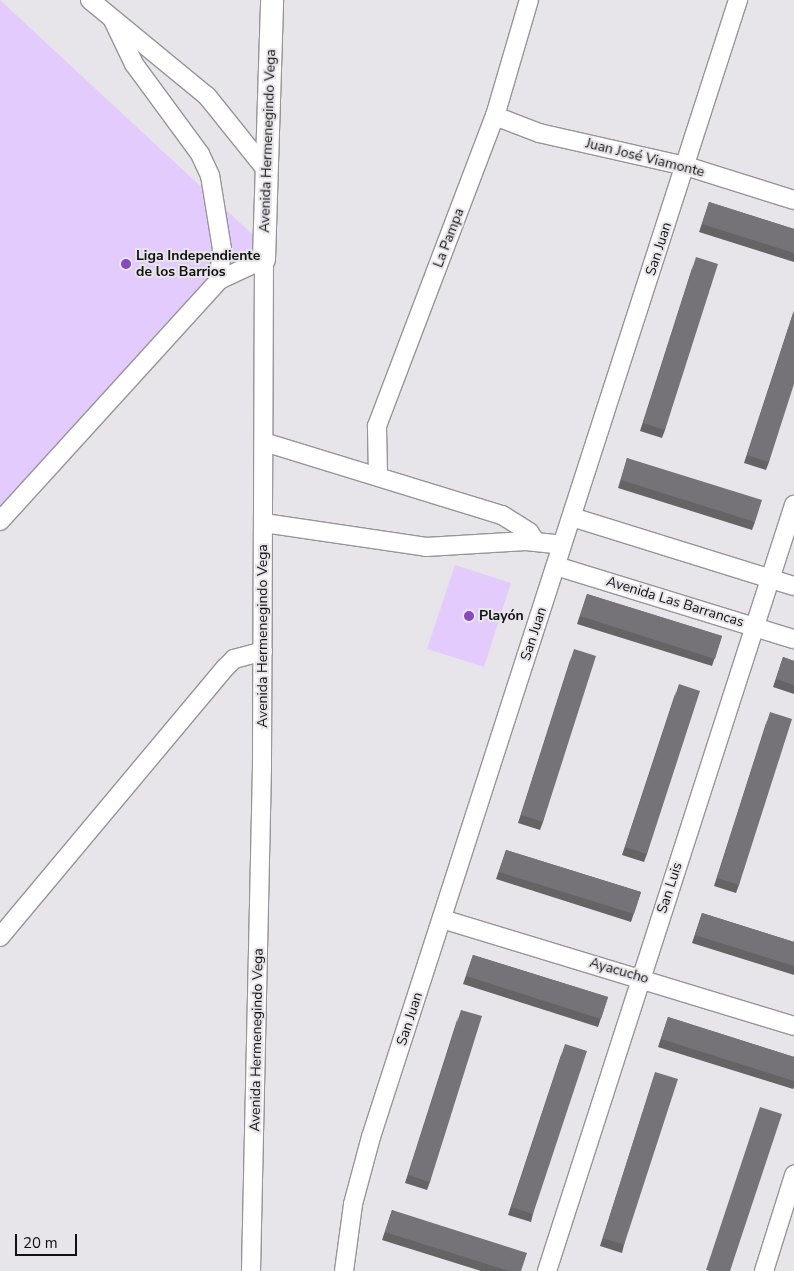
<!DOCTYPE html>
<meta charset="utf-8">
<style>
body{margin:0}
#map{position:relative;width:794px;height:1271px;overflow:hidden;background:#e7e5e9;font-family:"Nunito Sans",sans-serif}
div>[style]{position:absolute}
[style*='--x']{left:calc(var(--x)*1px);top:calc(var(--y)*1px);width:calc(var(--w)*1px);rotate:calc(var(--a)*1deg)}
.green>*{inset:0;background:#e3ccfd}
.roads{filter:drop-shadow(1px 0 #979599) drop-shadow(-1px 0 #979599) drop-shadow(0 1px #979599) drop-shadow(0 -1px #979599)}
.minor>*{height:18px;margin:-9px;padding:0 9px;transform-origin:9px;border-radius:9px;background:#fff}
.tertiary>*{height:22px;margin:-11px;padding:0 11px;transform-origin:11px;border-radius:11px;background:#fff}
.wall>*{inset:0;background:#656366}
.building>*{inset:0;background:#757377}
.dots>*{width:14px;height:14px;translate:-50% -50%;box-sizing:border-box;border:2px solid #e7e5e9;border-radius:50%}
span{translate:-50% -50%;white-space:nowrap;text-align:center;line-height:1.15;-webkit-text-stroke:4px #e7e5e9;paint-order:stroke}
.street-label{font-size:14px;color:#111012}
.poi-label{font-size:14px;color:#111012;font-weight:700}
.left{translate:0 -50%;text-align:left}
.scale{position:absolute;left:15px;top:1234px;width:62px;height:22px;box-sizing:border-box;border:2px solid #111012;border-top:0;padding-left:6px;font-size:15px;line-height:18px;white-space:nowrap;color:#111012;-webkit-text-stroke:4px #e7e5e9;paint-order:stroke}
</style>
<div id="map">
<div class="green">
<i style="clip-path:polygon(0 0,265px 246px,0 521px)"></i>
<i style="clip-path:polygon(455px 565px,511px 583px,484px 667px,427px 649px)"></i>
</div>
<div class="roads">
<div class="minor">
<i style="--x:90;--y:0;--w:151;--a:39.4"></i>
<i style="--x:207;--y:96;--w:96;--a:51.3"></i>
<i style="--x:112;--y:18;--w:51;--a:64.4"></i>
<i style="--x:134;--y:64;--w:112;--a:53.7"></i>
<i style="--x:200;--y:154;--w:23;--a:65"></i>
<i style="--x:210;--y:175;--w:75;--a:80.8"></i>
<i style="--x:222;--y:249;--w:31;--a:96"></i>
<i style="--x:495;--y:116;--w:47;--a:21.1"></i>
<i style="--x:539;--y:133;--w:151;--a:12.7"></i>
<i style="--x:686;--y:166;--w:113;--a:17.5"></i>
<i style="--x:264;--y:442;--w:249;--a:17.1"></i>
<i style="--x:502;--y:515;--w:32;--a:32"></i>
<i style="--x:529;--y:532;--w:12;--a:55"></i>
<i style="--x:378;--y:475;--w:49;--a:-91.2"></i>
<i style="--x:377;--y:426;--w:332;--a:-69.2"></i>
<i style="--x:495;--y:116;--w:121;--a:-73.7"></i>
<i style="--x:572;--y:517;--w:232;--a:17.3"></i>
<i style="--x:0;--y:521;--w:326;--a:-47.7"></i>
<i style="--x:219;--y:280;--w:50;--a:-25"></i>
<i style="--x:264;--y:259;--w:508;--a:90.23"></i>
<i style="--x:262;--y:767;--w:504;--a:91.25"></i>
<i style="--x:264;--y:523;--w:164;--a:8.4"></i>
<i style="--x:426;--y:547;--w:100;--a:-3.4"></i>
<i style="--x:526;--y:541;--w:36;--a:6"></i>
<i style="--x:556;--y:566;--w:249;--a:17.1"></i>
<i style="--x:442;--y:919;--w:368;--a:16.9"></i>
<i style="--x:0;--y:937;--w:351;--a:-50.1"></i>
<i style="--x:225;--y:668;--w:13;--a:-45"></i>
<i style="--x:234;--y:659;--w:30;--a:-15"></i>
<i style="--x:344;--y:1271;--w:68;--a:-82.3"></i>
<i style="--x:353;--y:1204;--w:69;--a:-75"></i>
<i style="--x:371;--y:1137;--w:1195;--a:-72.11"></i>
<i style="--x:547;--y:1271;--w:805;--a:-72.13"></i>
<i style="--x:764;--y:1271;--w:101;--a:-72.6"></i>
</div>
<div class="tertiary">
<i style="--x:264;--y:259;--w:259;--a:-88.2"></i>
</div>
</div>
<div class="wall">
<i style="clip-path:polygon(709px 202px,794px 229px,794px 262px,699px 232px)"></i>
<i style="clip-path:polygon(693px 265px,665px 430px,662px 438px,640px 431px)"></i>
<i style="clip-path:polygon(794px 310px,769px 462px,766px 470px,744px 463px)"></i>
<i style="clip-path:polygon(627px 458px,755px 522px,752px 530px,618px 488px)"></i>
<i style="clip-path:polygon(587px 594px,722px 636px,712px 666px,577px 624px)"></i>
<i style="clip-path:polygon(571px 657px,543px 822px,540px 830px,518px 823px)"></i>
<i style="clip-path:polygon(783px 657px,794px 661px,794px 694px,773px 687px)"></i>
<i style="clip-path:polygon(676px 691px,647px 854px,644px 862px,622px 855px)"></i>
<i style="clip-path:polygon(767px 720px,739px 885px,736px 893px,714px 886px)"></i>
<i style="clip-path:polygon(506px 850px,641px 892px,631px 922px,496px 879px)"></i>
<i style="clip-path:polygon(702px 913px,794px 942px,794px 975px,692px 943px)"></i>
<i style="clip-path:polygon(473px 955px,608px 997px,598px 1027px,463px 984px)"></i>
<i style="clip-path:polygon(458px 1017px,430px 1182px,427px 1190px,405px 1183px)"></i>
<i style="clip-path:polygon(668px 1017px,794px 1057px,794px 1087px,793px 1089px,658px 1047px)"></i>
<i style="clip-path:polygon(562px 1052px,533px 1214px,531px 1222px,508px 1215px)"></i>
<i style="clip-path:polygon(653px 1080px,624px 1245px,622px 1253px,600px 1246px)"></i>
<i style="clip-path:polygon(392px 1210px,521px 1271px,481px 1271px,382px 1240px)"></i>
</div>
<div class="building">
<i style="clip-path:polygon(709px 202px,794px 229px,794px 253px,702px 224px)"></i>
<i style="clip-path:polygon(696px 257px,718px 264px,665px 430px,643px 423px)"></i>
<i style="clip-path:polygon(794px 311px,794px 384px,769px 462px,747px 455px)"></i>
<i style="clip-path:polygon(627px 458px,762px 500px,755px 522px,621px 480px)"></i>
<i style="clip-path:polygon(587px 594px,722px 636px,715px 659px,580px 616px)"></i>
<i style="clip-path:polygon(574px 649px,596px 656px,543px 822px,521px 815px)"></i>
<i style="clip-path:polygon(783px 657px,794px 661px,794px 685px,776px 679px)"></i>
<i style="clip-path:polygon(679px 684px,700px 691px,647px 854px,625px 847px)"></i>
<i style="clip-path:polygon(770px 712px,792px 719px,739px 885px,717px 878px)"></i>
<i style="clip-path:polygon(506px 850px,641px 892px,634px 914px,499px 872px)"></i>
<i style="clip-path:polygon(702px 913px,794px 942px,794px 966px,695px 935px)"></i>
<i style="clip-path:polygon(473px 955px,608px 997px,601px 1019px,466px 976px)"></i>
<i style="clip-path:polygon(461px 1010px,482px 1016px,430px 1182px,408px 1175px)"></i>
<i style="clip-path:polygon(668px 1017px,794px 1057px,794px 1081px,661px 1039px)"></i>
<i style="clip-path:polygon(565px 1044px,587px 1051px,533px 1214px,511px 1207px)"></i>
<i style="clip-path:polygon(655px 1072px,678px 1079px,624px 1245px,603px 1238px)"></i>
<i style="clip-path:polygon(760px 1107px,782px 1114px,730px 1271px,710px 1271px,706px 1270px)"></i>
<i style="clip-path:polygon(392px 1210px,527px 1253px,521px 1271px,509px 1271px,385px 1232px)"></i>
</div>
<div class="dots">
<i style="left:126px;top:264px;background:#8848be"></i>
<i style="left:469px;top:616px;background:#8848be"></i>
</div>
<div class="street-label">
<span style="left:268px;top:141px;rotate:-88deg">Avenida Hermenegindo Vega</span>
<span style="left:645px;top:158px;rotate:14deg">Juan José Viamonte</span>
<span style="left:449px;top:238px;rotate:-69deg">La Pampa</span>
<span style="left:659px;top:249px;rotate:-72deg">San Juan</span>
<span style="left:675px;top:602px;rotate:17deg">Avenida Las Barrancas</span>
<span style="left:534px;top:634px;rotate:-72deg">San Juan</span>
<span style="left:263px;top:636px;rotate:-90deg">Avenida Hermenegindo Vega</span>
<span style="left:670px;top:888px;rotate:-72deg">San Luis</span>
<span style="left:619px;top:971px;rotate:16deg">Ayacucho</span>
<span style="left:410px;top:1019px;rotate:-72deg">San Juan</span>
<span style="left:257px;top:1040px;rotate:-89deg">Avenida Hermenegindo Vega</span>
</div>
<div class="poi-label">
<span class="left" style="left:136px;top:264px">Liga Independiente<br>de los Barrios</span>
<span class="left" style="left:479px;top:616px">Playón</span>
</div>
<div class="scale">20 m</div>
</div>
